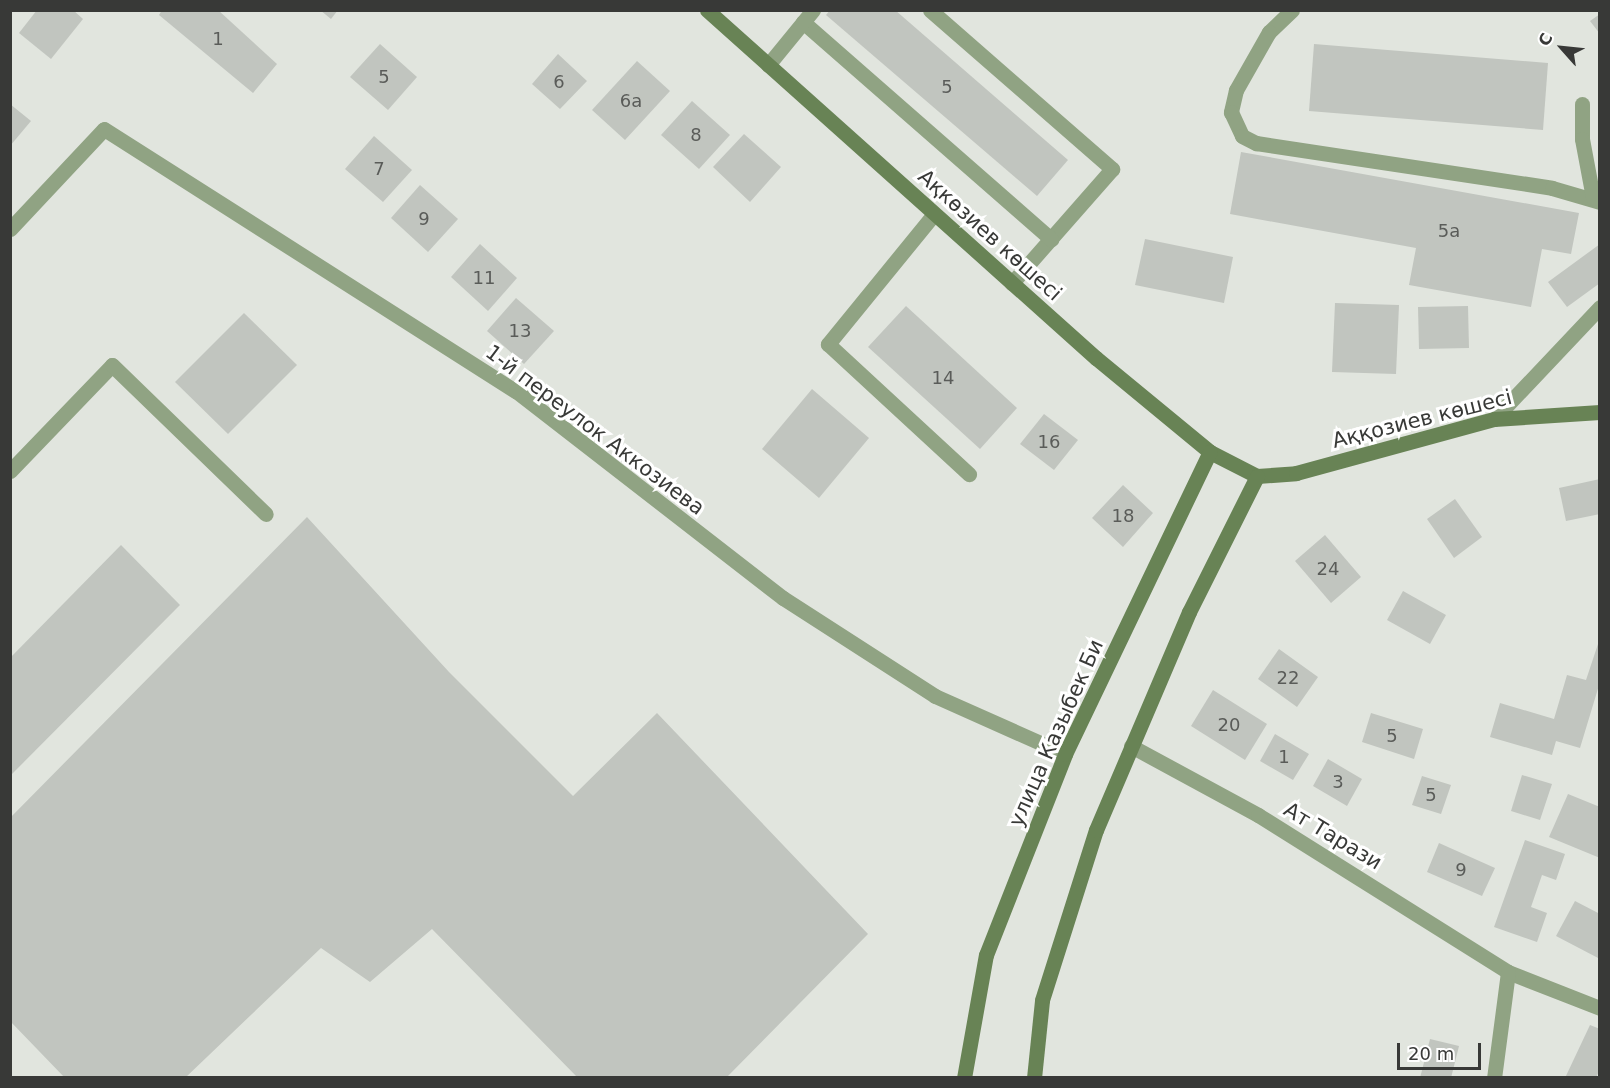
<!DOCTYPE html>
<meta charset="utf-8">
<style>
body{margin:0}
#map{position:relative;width:1610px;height:1088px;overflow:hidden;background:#e1e5de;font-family:"DejaVu Sans",sans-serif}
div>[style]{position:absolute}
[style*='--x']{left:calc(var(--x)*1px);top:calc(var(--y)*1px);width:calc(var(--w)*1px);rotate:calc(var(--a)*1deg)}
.building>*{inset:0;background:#c1c5bf}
.service>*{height:15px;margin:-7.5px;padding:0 7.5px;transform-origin:7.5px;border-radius:7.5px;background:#90a383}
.minor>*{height:15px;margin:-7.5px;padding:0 7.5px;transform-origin:7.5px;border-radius:7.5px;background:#90a383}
.tertiary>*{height:15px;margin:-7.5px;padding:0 7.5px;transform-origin:7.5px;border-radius:7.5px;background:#90a383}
.secondary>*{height:15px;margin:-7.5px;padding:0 7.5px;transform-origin:7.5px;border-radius:7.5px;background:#688355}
span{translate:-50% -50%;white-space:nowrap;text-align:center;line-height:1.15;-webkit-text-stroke:6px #fff;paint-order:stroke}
.number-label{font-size:18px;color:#5a5c59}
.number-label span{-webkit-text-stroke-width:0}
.street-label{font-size:21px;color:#383937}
.frame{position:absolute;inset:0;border:12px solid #383937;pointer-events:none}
.north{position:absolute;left:1532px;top:18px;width:60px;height:60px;-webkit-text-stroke:4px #fff;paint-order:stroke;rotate:297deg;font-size:16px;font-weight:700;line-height:24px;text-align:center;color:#383937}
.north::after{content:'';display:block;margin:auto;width:21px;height:27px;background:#383937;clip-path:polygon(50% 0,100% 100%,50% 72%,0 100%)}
.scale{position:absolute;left:1397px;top:1043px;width:84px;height:27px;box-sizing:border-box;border:3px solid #383937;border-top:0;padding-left:8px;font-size:18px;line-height:21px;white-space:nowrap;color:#383937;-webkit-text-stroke:4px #fff;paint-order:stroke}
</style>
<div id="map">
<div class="building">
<i style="clip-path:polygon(37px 10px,73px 10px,83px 19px,51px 59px,19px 33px)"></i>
<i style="clip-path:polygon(162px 10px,218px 10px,277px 64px,253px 93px,159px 15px)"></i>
<i style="clip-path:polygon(320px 10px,338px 10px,331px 19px)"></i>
<i style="clip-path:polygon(830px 10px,895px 10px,1068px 160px,1037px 196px,826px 15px)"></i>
<i style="clip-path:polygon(1600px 14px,1600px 34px,1590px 21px)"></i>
<i style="clip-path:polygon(380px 44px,417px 77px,388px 110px,350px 77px)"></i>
<i style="clip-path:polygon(1314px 44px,1548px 63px,1543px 130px,1309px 111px)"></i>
<i style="clip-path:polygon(558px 54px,587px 81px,560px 109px,532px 84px)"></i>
<i style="clip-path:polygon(637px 61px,670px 91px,625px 140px,592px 110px)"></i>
<i style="clip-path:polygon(692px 101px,730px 135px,699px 169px,661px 135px)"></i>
<i style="clip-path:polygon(10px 104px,31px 121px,10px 146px)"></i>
<i style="clip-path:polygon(744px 134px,781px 167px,750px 202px,713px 167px)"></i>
<i style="clip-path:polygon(374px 136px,412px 170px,383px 202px,345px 169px)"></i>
<i style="clip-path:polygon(1241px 152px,1579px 213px,1571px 254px,1542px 249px,1531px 307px,1409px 285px,1416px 248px,1230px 214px)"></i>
<i style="clip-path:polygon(420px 185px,458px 219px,428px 252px,391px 218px)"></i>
<i style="clip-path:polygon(1145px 239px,1233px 257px,1224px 303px,1135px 285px)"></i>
<i style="clip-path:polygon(480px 244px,517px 278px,488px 311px,451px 277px)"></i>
<i style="clip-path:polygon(1600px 244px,1600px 283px,1567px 307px,1548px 282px)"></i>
<i style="clip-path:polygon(516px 298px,554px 331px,524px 364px,487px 331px)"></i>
<i style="clip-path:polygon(1335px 303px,1399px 305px,1396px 374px,1332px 372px)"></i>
<i style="clip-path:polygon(906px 306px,1017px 408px,980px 449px,868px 347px)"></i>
<i style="clip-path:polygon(1468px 306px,1469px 348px,1419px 349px,1418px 307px)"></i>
<i style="clip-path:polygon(244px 313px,297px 365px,228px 434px,175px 382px)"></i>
<i style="clip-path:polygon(812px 389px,869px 438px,819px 498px,762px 449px)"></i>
<i style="clip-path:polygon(1044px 414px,1078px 440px,1054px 470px,1020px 444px)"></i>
<i style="clip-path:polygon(1600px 479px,1600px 514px,1566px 521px,1559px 488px)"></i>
<i style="clip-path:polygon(1123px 485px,1153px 513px,1123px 547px,1092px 518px)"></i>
<i style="clip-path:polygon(1455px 499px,1482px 537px,1454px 558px,1427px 519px)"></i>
<i style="clip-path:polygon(307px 517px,449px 672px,573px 796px,657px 713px,868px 934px,726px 1078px,578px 1078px,432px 929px,370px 982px,321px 948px,185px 1078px,65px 1078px,10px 1021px,10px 818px)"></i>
<i style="clip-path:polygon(1325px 535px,1361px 577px,1331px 603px,1295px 561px)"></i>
<i style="clip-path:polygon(121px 545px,180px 605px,10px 776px,10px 658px)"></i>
<i style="clip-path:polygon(1403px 591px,1446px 615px,1430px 644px,1387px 620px)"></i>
<i style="clip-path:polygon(1600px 638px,1600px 682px,1580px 748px,1556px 741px,1552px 755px,1490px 737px,1500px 703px,1554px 719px,1567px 675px,1586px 680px)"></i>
<i style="clip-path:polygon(1279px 649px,1318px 677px,1297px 707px,1258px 679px)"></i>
<i style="clip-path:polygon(1213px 690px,1267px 724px,1245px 760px,1191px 726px)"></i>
<i style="clip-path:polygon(1371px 713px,1423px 729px,1414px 759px,1362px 742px)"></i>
<i style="clip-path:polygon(1275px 734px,1309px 754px,1293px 780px,1260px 761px)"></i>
<i style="clip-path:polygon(1328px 759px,1362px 779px,1347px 806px,1313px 786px)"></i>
<i style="clip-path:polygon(1522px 775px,1552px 784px,1540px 820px,1511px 811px)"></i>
<i style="clip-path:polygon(1422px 776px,1451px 785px,1441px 814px,1412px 805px)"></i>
<i style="clip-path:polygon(1568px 794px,1600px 807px,1600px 858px,1549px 837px)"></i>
<i style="clip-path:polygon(1525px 840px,1565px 854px,1556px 880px,1542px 875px,1531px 907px,1547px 913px,1537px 942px,1494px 927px)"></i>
<i style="clip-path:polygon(1439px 843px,1495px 868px,1482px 896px,1427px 872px)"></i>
<i style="clip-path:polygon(1575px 901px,1600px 914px,1600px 959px,1556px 936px)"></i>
<i style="clip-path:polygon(1590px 1025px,1600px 1029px,1600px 1069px,1596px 1078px,1565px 1078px)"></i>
<i style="clip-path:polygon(1430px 1039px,1459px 1046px,1451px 1078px,1420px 1078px)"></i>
</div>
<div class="service">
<i style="--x:930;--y:10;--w:242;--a:41.1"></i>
<i style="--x:1112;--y:169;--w:152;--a:131.3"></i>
<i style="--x:1292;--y:10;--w:32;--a:136"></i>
<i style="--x:1269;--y:32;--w:67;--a:119.6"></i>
<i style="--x:1236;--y:90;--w:23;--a:103"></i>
<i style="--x:1231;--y:112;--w:26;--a:65"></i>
<i style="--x:1242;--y:136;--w:16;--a:27"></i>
<i style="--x:1256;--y:143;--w:299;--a:8.6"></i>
<i style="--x:1552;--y:188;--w:50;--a:16.3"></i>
<i style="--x:803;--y:22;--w:330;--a:41.2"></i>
<i style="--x:768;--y:65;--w:71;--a:-50.7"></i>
<i style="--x:1582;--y:104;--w:35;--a:90"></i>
<i style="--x:1582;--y:139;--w:60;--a:79.4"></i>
<i style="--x:934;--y:214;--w:168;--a:129.2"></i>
<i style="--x:828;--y:344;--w:192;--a:42.7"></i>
<i style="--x:10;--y:471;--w:147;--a:-46.1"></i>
<i style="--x:112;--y:365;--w:214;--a:44.1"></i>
</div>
<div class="minor">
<i style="--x:10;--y:229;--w:137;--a:-46.8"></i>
<i style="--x:104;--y:129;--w:488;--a:32.5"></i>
<i style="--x:516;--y:391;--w:338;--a:37.8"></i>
<i style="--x:783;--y:598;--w:181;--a:32.8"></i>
<i style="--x:935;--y:696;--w:142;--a:24"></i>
<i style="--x:1494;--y:419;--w:154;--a:-46.6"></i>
<i style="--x:1508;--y:972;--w:99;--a:21.4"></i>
</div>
<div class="tertiary">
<i style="--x:1131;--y:746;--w:145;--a:28.5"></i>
<i style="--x:1258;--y:815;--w:295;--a:32.1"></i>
<i style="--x:1508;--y:972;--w:107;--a:97.5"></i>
</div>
<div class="secondary">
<i style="--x:707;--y:10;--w:522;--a:41.82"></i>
<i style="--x:1096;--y:358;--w:148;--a:39.5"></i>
<i style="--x:1210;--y:452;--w:53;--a:27.1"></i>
<i style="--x:1257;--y:476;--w:39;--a:-4"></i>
<i style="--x:1296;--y:473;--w:205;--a:-15.3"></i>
<i style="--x:1494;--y:419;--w:106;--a:-3.8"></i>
<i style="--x:964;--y:1078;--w:125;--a:-79.9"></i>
<i style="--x:986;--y:955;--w:216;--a:-68.5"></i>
<i style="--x:1065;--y:754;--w:335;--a:-64.4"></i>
<i style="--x:1034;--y:1078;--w:78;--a:-84.1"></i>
<i style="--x:1042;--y:1000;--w:178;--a:-72.4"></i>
<i style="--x:1096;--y:830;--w:237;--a:-66.9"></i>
<i style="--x:1189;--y:612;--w:152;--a:-63.4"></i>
</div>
<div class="number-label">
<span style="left:218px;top:39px">1</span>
<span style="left:384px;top:77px">5</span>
<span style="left:559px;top:82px">6</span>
<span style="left:947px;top:87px">5</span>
<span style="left:631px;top:101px">6а</span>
<span style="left:696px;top:135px">8</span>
<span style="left:379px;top:169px">7</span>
<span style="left:424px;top:219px">9</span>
<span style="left:1449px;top:231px">5а</span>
<span style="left:484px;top:278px">11</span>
<span style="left:520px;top:331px">13</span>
<span style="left:943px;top:378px">14</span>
<span style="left:1049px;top:442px">16</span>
<span style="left:1123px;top:516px">18</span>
<span style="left:1328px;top:569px">24</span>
<span style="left:1288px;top:678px">22</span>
<span style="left:1229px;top:725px">20</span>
<span style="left:1392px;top:736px">5</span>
<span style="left:1284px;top:757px">1</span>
<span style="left:1338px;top:782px">3</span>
<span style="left:1431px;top:795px">5</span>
<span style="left:1461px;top:870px">9</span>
</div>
<div class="street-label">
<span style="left:990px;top:235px;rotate:42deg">Ақкөзиев көшесі</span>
<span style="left:1422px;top:419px;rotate:-14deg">Аққозиев көшесі</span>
<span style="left:595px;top:430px;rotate:37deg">1-й переулок Аккозиева</span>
<span style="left:1056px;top:733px;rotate:-66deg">улица Казыбек Би</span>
<span style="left:1333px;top:836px;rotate:31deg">Ат Тарази</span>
</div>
<div class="frame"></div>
<div class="north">С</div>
<div class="scale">20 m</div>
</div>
